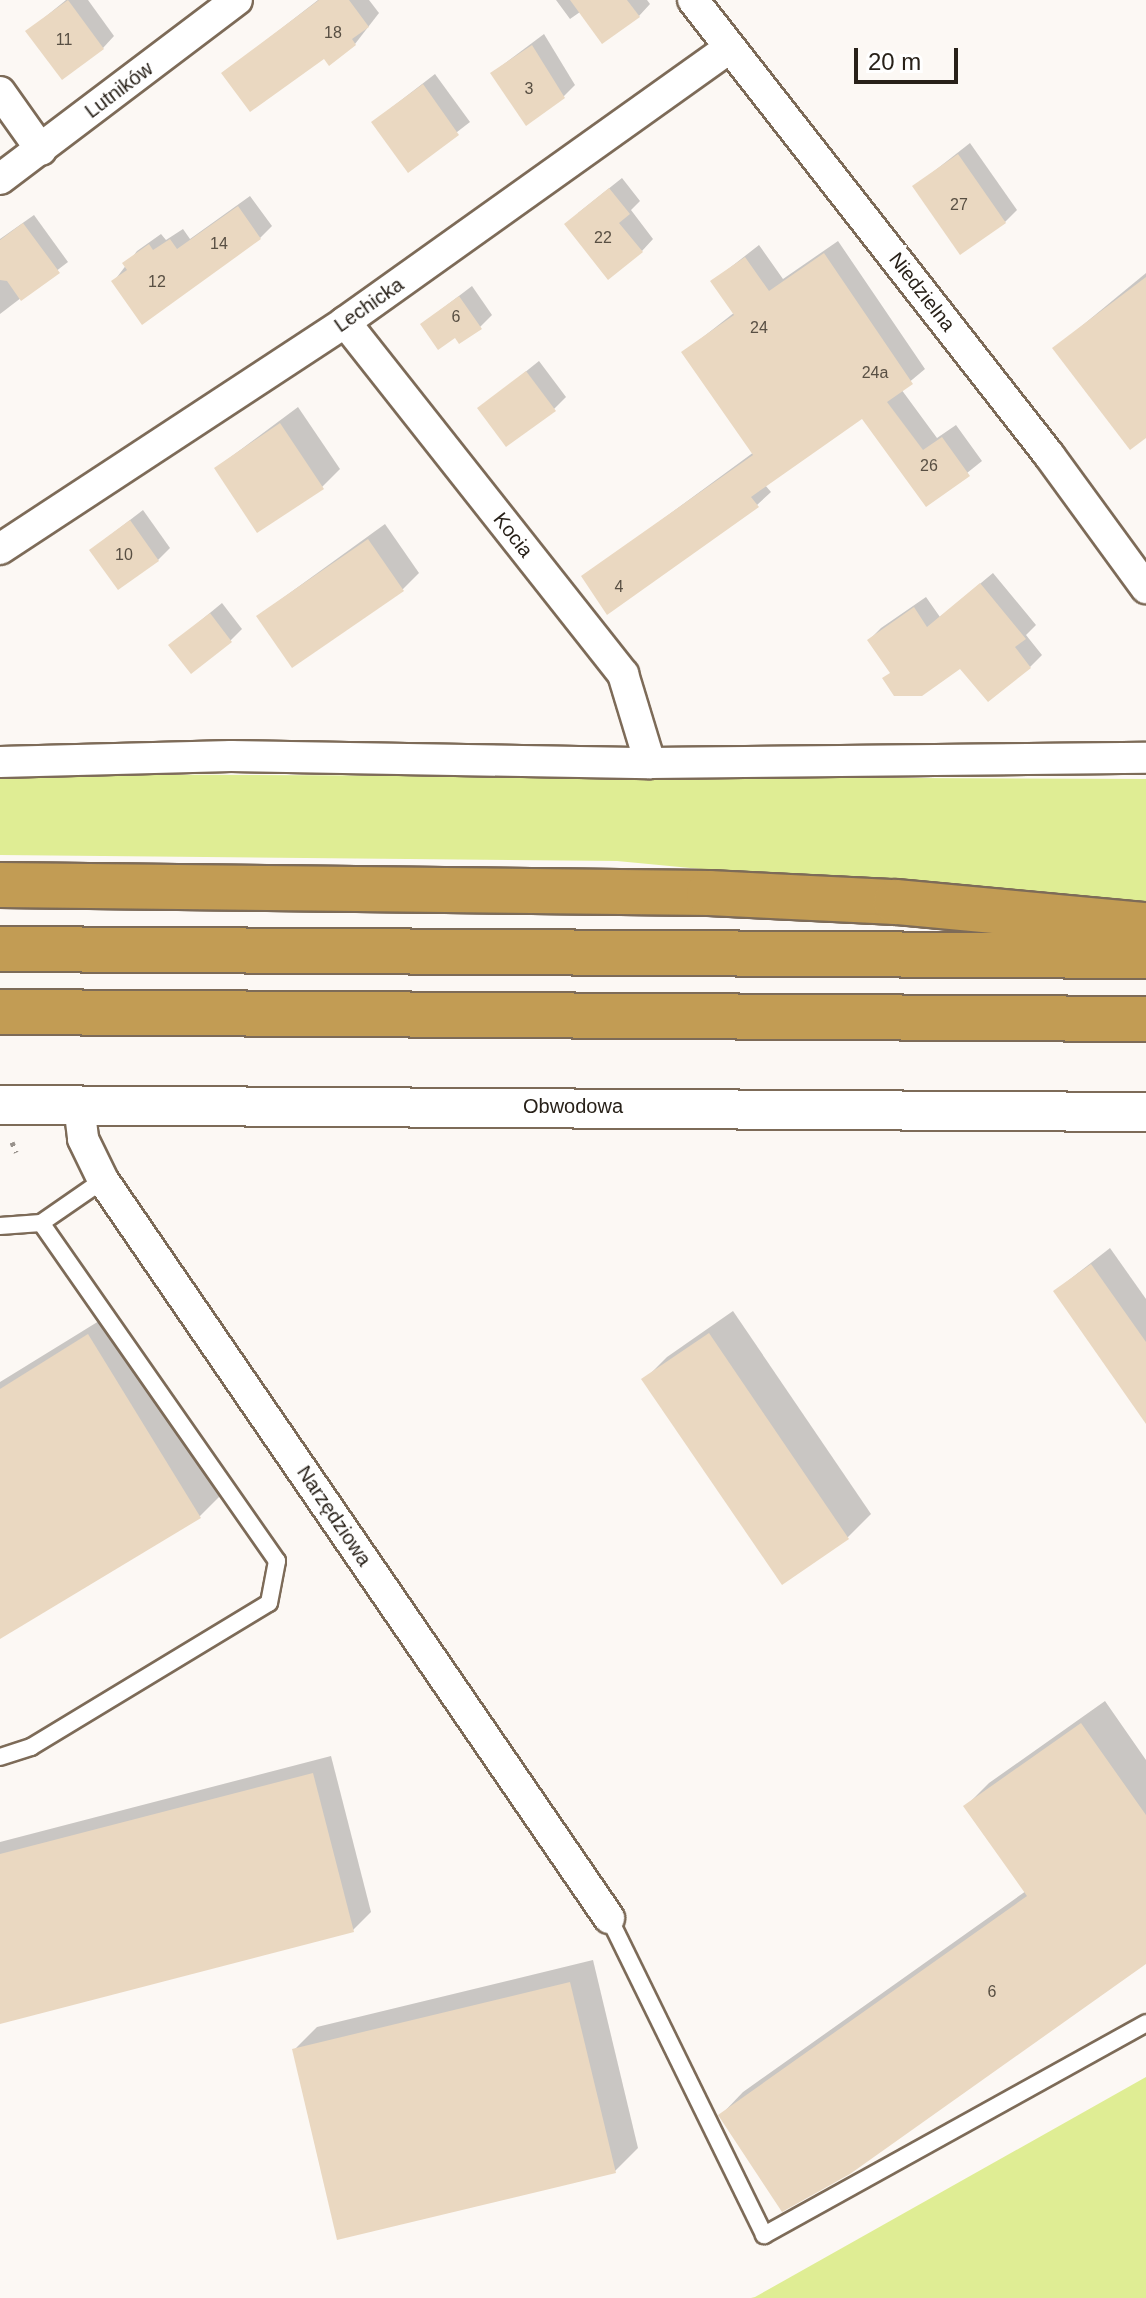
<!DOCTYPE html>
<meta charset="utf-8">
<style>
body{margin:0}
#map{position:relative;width:1146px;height:2298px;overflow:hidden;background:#fcf8f4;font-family:Arial,sans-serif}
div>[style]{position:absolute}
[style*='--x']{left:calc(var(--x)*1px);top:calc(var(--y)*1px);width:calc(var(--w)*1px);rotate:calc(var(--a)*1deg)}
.green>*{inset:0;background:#dfed94}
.shadow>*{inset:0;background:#0003}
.building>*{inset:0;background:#ead8c1}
.path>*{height:5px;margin-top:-2.5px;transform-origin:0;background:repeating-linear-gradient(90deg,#98928c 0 4px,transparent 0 10px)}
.roads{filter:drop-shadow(2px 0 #7d6b58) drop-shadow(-2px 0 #7d6b58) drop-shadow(0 2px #7d6b58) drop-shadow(0 -2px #7d6b58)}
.service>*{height:16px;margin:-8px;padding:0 8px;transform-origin:8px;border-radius:8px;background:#fff}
.minor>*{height:30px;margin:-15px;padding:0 15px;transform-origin:15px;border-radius:15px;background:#fff}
.tertiary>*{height:38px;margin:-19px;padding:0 19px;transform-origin:19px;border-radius:19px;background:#fff}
.motorway>*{height:44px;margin:-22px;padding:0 22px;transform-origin:22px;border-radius:22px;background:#c29c54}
span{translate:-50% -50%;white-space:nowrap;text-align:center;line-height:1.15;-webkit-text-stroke:8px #fff;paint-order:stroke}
.number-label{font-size:16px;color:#584f43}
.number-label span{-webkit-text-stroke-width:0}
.street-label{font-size:20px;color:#282119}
.scale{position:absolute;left:854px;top:48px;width:104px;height:36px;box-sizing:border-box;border:4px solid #282119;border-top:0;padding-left:10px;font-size:24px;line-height:28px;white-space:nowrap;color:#282119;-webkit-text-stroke:6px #fff;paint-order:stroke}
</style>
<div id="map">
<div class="green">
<i style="clip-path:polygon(0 774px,1146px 779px,1146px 911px,617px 861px,0 855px)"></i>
<i style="clip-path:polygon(1146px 2077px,1146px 2298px,751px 2298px,755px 2297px)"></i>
</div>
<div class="shadow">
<i style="clip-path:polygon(66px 0,88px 0,114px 36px,103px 48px,28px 31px)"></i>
<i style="clip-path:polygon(318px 0,369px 0,379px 13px,355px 44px,325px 57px,224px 73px)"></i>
<i style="clip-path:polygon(556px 0,647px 0,650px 4px,639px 16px,580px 12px,570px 19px)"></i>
<i style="clip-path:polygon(544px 34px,575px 85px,563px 97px,492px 73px)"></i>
<i style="clip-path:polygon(435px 74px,470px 122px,408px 170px,373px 122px)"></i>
<i style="clip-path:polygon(970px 143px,1017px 210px,1005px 222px,914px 187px)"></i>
<i style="clip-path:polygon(622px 178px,640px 201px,631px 210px,653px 239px,642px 251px,578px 213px)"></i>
<i style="clip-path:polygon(250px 196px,272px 226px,260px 238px,114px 281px,137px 251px,161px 234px,166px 240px,183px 229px,190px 239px)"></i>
<i style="clip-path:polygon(34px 215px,68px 262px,0 314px,0 239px)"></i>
<i style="clip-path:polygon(838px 241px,925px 369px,901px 389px,937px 438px,956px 425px,982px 461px,927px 505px,863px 416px,765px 485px,771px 492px,757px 505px,584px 577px,754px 452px,684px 352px,735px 312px,713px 281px,759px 245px,783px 279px)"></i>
<i style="clip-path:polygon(1146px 273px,1146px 436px,1055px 348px)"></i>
<i style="clip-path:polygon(472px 286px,492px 315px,480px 327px,422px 324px)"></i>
<i style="clip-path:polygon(539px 361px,566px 397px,554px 409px,480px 408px)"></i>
<i style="clip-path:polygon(298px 407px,340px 469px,322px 487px,216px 468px)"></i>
<i style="clip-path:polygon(143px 510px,170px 548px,158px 560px,91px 550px)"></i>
<i style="clip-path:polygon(385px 524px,419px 573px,403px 589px,258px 616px)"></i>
<i style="clip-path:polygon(993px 573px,1036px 625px,1026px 635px,1042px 655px,1030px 667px,989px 699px,960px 667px,891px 672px,869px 640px,881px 628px,926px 597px,940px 617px)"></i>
<i style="clip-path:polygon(222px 603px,242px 629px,230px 641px,171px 645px)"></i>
<i style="clip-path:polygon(1110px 1248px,1146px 1299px,1146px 1420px,1055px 1291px)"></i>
<i style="clip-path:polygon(733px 1311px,871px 1514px,848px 1537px,782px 1583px,644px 1380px,667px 1357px)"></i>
<i style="clip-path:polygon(112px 1313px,223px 1493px,200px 1516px,0 1636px,0 1382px)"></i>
<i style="clip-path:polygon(1105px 1701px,1146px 1760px,1146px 1962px,720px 2116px,743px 2092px,1026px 1891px,966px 1806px,989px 1783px)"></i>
<i style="clip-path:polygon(331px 1756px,371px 1912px,353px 1930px,0 2022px,0 1842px)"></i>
<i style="clip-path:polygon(593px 1960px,638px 2148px,615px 2171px,294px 2050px,317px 2027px)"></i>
</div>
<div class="building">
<i style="clip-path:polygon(68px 0,104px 49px,62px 80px,25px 31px)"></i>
<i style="clip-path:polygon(319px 0,349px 0,369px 27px,352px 39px,356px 45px,329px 66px,324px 59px,250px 112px,221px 73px)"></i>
<i style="clip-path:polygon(570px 0,627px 0,640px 17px,602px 44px)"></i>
<i style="clip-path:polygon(532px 45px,565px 98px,526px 126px,490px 73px)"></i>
<i style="clip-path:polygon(423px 84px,459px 135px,408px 173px,371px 122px)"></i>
<i style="clip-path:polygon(958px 154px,1006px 223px,960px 255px,912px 186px)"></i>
<i style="clip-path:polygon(609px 188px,630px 214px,619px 223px,643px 252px,608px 280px,564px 224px)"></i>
<i style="clip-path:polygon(238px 206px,261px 239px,142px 325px,111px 281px,127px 270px,122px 263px,149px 244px,153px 250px,170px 239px,177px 249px)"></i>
<i style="clip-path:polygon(23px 223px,60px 273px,21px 301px,7px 281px,0 280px,0 240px)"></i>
<i style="clip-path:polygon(824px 253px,913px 384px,887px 402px,923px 450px,942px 437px,970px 476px,926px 507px,862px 419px,751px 497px,759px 507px,607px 615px,581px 576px,753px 455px,681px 352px,734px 315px,710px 281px,745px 257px,769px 291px)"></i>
<i style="clip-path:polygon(1146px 277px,1146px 438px,1130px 450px,1052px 348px)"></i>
<i style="clip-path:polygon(459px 296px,482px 329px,459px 344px,455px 338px,438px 350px,420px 324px)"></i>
<i style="clip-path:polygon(526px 371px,556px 411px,506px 447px,477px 408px)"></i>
<i style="clip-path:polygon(280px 423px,324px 489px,257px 533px,214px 468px)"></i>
<i style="clip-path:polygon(130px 520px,159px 561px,118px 590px,89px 550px)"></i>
<i style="clip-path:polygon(368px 539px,404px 591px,292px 668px,256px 616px)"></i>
<i style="clip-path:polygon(980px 583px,1026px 639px,1015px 647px,1031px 668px,988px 702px,960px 669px,922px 696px,894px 696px,882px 678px,890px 673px,867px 640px,914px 607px,927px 627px)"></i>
<i style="clip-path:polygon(210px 613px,232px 642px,191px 674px,168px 645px)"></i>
<i style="clip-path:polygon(1091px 1264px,1146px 1342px,1146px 1424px,1053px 1291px)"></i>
<i style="clip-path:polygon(709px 1333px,849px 1539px,782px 1585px,641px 1379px)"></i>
<i style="clip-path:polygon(88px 1334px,201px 1518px,0 1639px,0 1389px)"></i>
<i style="clip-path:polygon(1081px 1723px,1146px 1815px,1146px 1964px,850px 2174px,782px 2212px,718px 2115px,1027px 1896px,963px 1806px)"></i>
<i style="clip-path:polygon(313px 1773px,354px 1932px,0 2024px,0 1854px)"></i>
<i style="clip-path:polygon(570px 1982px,616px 2173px,337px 2240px,292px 2049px)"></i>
</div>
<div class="path">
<i style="--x:12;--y:1142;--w:11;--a:68"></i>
</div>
<div class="roads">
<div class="service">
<i style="--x:0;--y:1226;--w:41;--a:-4.2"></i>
<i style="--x:41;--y:1223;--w:75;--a:-34.7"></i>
<i style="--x:0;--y:1757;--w:33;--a:-18"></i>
<i style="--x:31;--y:1747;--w:278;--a:-31.2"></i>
<i style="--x:269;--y:1603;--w:43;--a:-79.2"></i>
<i style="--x:277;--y:1561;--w:412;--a:-124.9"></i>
<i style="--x:609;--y:1918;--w:353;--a:63.9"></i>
<i style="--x:764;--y:2235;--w:437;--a:-29"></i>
</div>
<div class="minor">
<i style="--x:693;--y:0;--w:578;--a:51.96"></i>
<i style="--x:1049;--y:455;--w:165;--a:53.9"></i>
<i style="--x:0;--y:92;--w:71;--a:54.7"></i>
<i style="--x:0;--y:179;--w:297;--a:-37.1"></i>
<i style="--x:345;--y:322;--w:449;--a:51.7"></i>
<i style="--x:623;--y:674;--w:93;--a:73.1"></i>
<i style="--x:0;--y:549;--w:413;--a:-33.3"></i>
<i style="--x:345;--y:322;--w:472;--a:-35.5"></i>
<i style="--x:0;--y:762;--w:231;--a:-1.5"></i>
<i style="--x:231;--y:756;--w:419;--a:1"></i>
<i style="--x:650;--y:763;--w:496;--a:-0.6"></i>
<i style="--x:79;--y:1105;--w:34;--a:83"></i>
<i style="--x:83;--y:1139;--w:46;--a:64"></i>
<i style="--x:103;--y:1180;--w:895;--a:55.56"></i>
</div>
<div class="tertiary">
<i style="--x:0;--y:1105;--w:1146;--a:0.35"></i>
</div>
<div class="motorway">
<i style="--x:0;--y:885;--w:709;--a:0.65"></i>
<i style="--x:709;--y:893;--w:187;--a:2.8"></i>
<i style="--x:896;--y:902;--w:251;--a:5.3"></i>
<i style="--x:0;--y:949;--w:1146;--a:0.35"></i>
<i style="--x:0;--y:1012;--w:1146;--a:0.35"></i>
</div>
</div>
<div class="number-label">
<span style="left:333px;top:33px">18</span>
<span style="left:64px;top:40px">11</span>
<span style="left:529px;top:89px">3</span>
<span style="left:959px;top:205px">27</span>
<span style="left:603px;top:238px">22</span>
<span style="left:219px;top:244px">14</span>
<span style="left:157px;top:282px">12</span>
<span style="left:456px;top:317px">6</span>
<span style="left:759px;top:328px">24</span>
<span style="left:875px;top:373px">24a</span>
<span style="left:929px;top:466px">26</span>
<span style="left:124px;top:555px">10</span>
<span style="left:619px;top:587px">4</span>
<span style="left:992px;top:1992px">6</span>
</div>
<div class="street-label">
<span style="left:119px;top:90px;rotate:-37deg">Lutników</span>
<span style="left:922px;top:292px;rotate:52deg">Niedzielna</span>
<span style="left:369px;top:305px;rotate:-35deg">Lechicka</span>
<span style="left:513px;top:535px;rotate:52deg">Kocia</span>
<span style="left:573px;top:1106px">Obwodowa</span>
<span style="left:334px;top:1516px;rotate:56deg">Narzędziowa</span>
</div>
<div class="scale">20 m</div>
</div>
